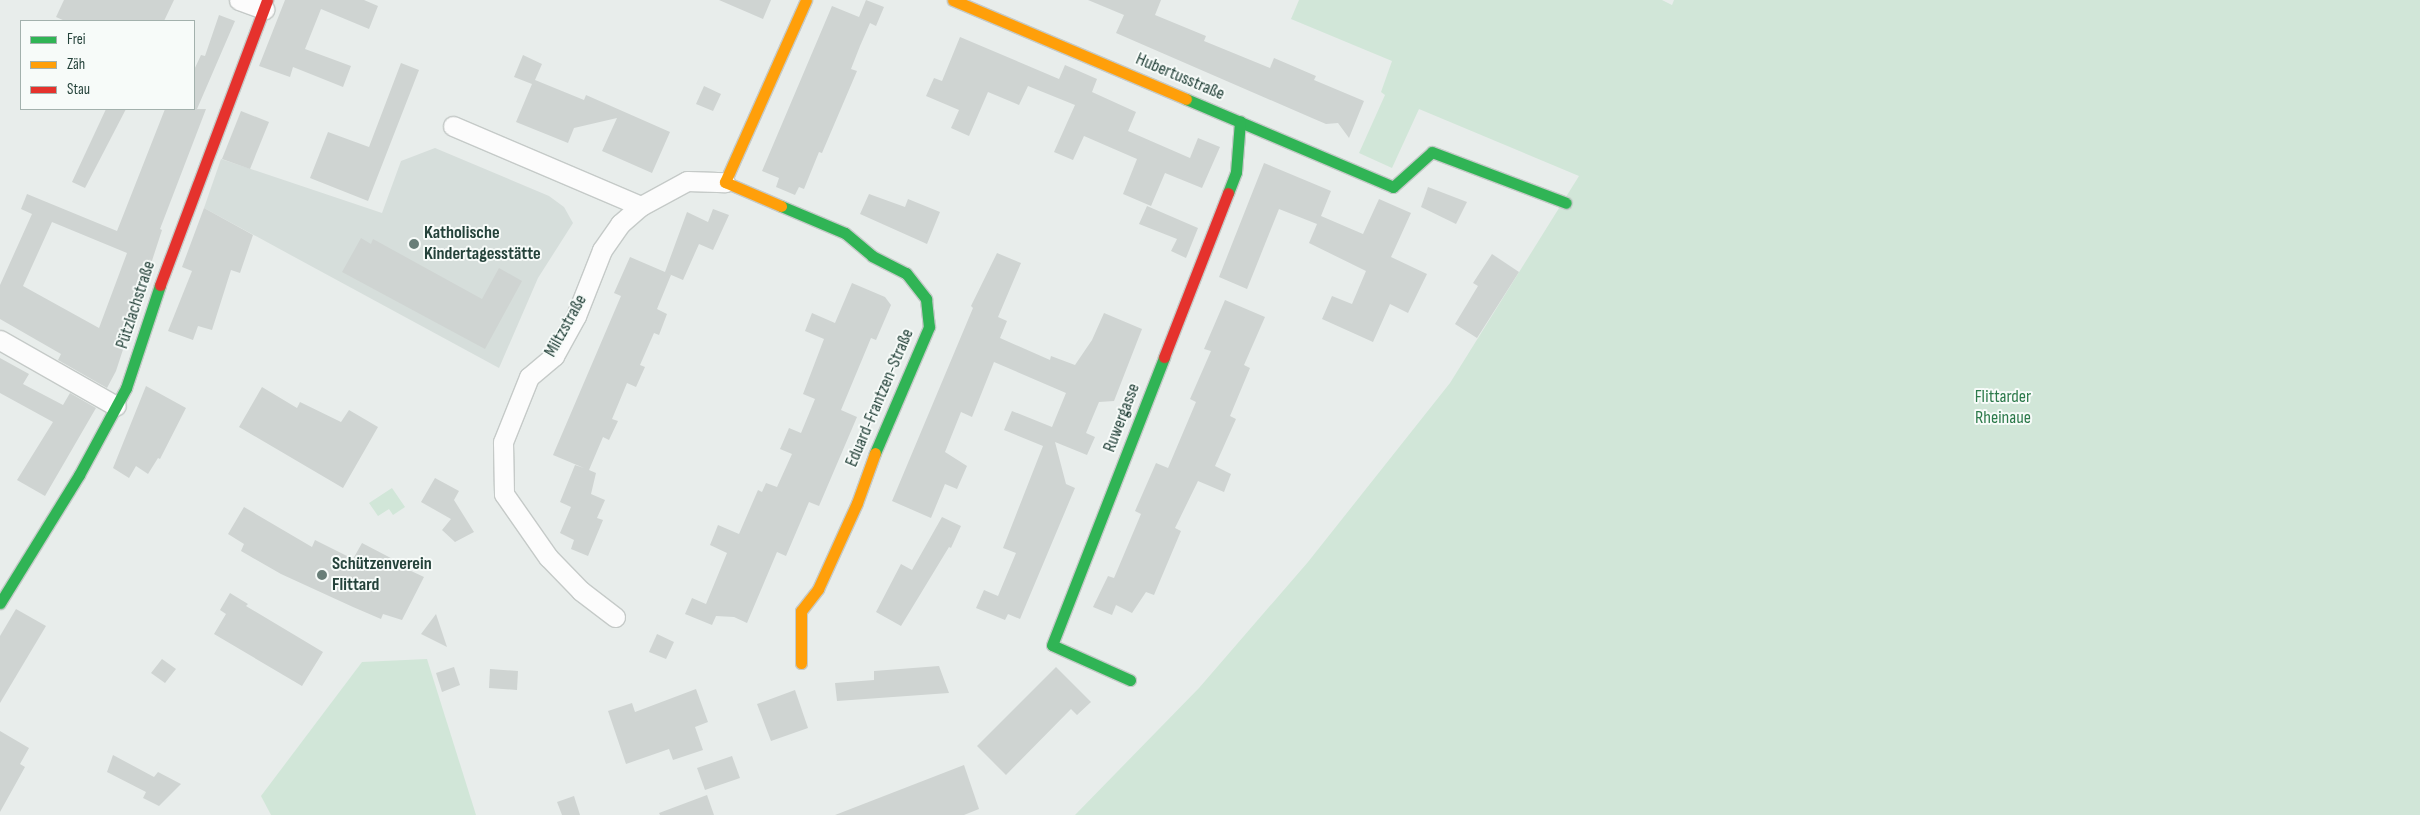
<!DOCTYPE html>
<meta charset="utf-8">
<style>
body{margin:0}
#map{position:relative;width:2420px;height:815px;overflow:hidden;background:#e8edeb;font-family:"Sofia Sans Condensed",sans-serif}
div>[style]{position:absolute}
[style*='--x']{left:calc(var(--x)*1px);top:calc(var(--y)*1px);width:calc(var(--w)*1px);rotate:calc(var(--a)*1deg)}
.built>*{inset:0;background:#d6dedb}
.green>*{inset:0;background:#d1e6d8}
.building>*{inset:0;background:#cfd4d2}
.roads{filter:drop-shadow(1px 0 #c5cac8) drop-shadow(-1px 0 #c5cac8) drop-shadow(0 1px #c5cac8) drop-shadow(0 -1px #c5cac8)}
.street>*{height:19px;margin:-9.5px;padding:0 9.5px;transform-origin:9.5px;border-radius:9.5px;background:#fcfcfc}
.fast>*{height:11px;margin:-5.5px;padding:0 5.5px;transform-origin:5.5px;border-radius:5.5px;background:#30b455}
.slow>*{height:11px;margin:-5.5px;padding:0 5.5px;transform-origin:5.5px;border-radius:5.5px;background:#ff9f0a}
.jam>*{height:11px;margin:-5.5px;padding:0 5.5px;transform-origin:5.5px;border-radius:5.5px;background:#e5322d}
.dots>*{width:14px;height:14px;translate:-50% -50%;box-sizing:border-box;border:2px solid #f7fbf9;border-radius:50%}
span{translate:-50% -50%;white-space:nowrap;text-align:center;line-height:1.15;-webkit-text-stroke:4px #f7fbf9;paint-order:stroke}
.street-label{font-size:18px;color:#24423a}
.poi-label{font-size:18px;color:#24423a;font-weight:700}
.left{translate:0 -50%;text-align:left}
.park-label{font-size:18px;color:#2d7a4b}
.legend{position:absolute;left:20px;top:20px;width:175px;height:90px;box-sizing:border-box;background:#f7fbf9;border:1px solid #a3b1ad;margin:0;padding:6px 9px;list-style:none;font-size:15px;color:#24423a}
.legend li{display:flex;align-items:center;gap:10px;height:25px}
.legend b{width:25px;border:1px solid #a3b1ad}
</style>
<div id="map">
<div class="built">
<i style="clip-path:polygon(435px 148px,549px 196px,564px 207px,573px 223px,538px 278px,499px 368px,204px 208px,221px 159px,382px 213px,401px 161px)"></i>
</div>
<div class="green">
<i style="clip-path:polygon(1299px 0,1662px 0,1672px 5px,1674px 0,2420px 0,2420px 815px,1075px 815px,1199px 688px,1308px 562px,1450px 383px,1579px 176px,1419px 109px,1392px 168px,1359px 153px,1385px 95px,1381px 92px,1392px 61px,1291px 19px)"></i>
<i style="clip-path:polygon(392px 488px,405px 507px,393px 515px,389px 509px,378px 516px,369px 503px)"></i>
<i style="clip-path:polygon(427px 659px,476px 815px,271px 815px,261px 796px,362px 662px)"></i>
</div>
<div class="building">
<i style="clip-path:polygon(64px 0,174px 0,164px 21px,65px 21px,56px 17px)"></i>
<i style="clip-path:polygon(285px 0,364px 0,378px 6px,369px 29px,321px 9px,305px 49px,351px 66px,343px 87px,293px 67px,290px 77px,259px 66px)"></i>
<i style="clip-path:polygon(719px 0,771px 0,763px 19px)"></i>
<i style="clip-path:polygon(866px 0,884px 7px,876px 26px,870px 23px,860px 46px,851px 69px,857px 71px,822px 153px,819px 152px,804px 189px,799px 187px,795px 195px,776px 187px,779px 178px,762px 171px,832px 6px,859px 17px)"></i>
<i style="clip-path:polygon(1088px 0,1161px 0,1155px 15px,1206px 36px,1204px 41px,1270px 68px,1274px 58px,1316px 76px,1314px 80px,1364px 101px,1349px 138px,1338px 123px,1326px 124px,1312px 118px,1116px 33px,1124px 15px)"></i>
<i style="clip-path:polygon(evenodd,219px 15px,235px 21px,197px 109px,206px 109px,160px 229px,162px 230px,116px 371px,107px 388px,58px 360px,61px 354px,0 319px,0 285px,32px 214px,21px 209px,27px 194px,117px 231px,165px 109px,194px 109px,194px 70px,201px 55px,205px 56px,219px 15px,52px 222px,127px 253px,99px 328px,23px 286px,52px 222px)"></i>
<i style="clip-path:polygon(960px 37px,1059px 79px,1065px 65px,1097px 79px,1092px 92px,1136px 112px,1128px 131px,1190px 158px,1198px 138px,1220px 147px,1202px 188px,1165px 173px,1151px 206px,1123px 194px,1137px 159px,1084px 136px,1073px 160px,1054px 152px,1075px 105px,1028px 86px,1019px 105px,988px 92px,969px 136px,951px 128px,959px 110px,926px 96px,934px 78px,942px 81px)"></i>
<i style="clip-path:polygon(523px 55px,542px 64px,535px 80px,584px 100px,586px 95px,670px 132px,652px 173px,602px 151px,617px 118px,574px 128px,568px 143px,516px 122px,532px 84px,514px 77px)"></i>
<i style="clip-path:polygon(401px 63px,419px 70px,368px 201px,310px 178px,328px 132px,369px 147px)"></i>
<i style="clip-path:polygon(704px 86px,721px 94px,713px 111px,696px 104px)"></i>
<i style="clip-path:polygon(106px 109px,126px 109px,85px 188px,72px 182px)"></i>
<i style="clip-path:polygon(241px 111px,269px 122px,250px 169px,222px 159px)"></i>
<i style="clip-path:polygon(1264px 163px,1331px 191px,1321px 216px,1363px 234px,1379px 199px,1411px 213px,1391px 257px,1427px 274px,1408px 313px,1390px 304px,1373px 342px,1322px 319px,1332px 296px,1352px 304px,1366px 271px,1309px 243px,1317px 224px,1279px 209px,1247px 289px,1219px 277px)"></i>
<i style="clip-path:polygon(1428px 187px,1467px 202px,1456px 224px,1421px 207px)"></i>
<i style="clip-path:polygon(869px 194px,905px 207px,908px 199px,940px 212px,927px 244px,860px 214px)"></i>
<i style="clip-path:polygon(1147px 206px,1198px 228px,1186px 258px,1171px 251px,1177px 239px,1139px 224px)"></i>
<i style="clip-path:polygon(204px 208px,253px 235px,240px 273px,231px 270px,212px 330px,198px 326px,193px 340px,168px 331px,192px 271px,182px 267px)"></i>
<i style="clip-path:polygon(713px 209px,729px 215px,713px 250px,699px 244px,683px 280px,669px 274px,671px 275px,657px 309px,667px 314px,659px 335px,654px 333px,640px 365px,645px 367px,636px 387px,627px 383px,612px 419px,618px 421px,609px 440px,603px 437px,589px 470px,596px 473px,591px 494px,605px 500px,597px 518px,603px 520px,588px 556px,571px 549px,574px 540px,560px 533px,571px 507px,560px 502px,575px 465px,584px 468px,553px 455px,621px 296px,614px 293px,630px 257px,665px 272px,687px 212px,708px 222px)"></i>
<i style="clip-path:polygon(361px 238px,371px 244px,373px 239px,482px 299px,499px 268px,522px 281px,485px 349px,342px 272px)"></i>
<i style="clip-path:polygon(997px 253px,1021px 263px,998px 317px,1007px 321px,1000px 338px,1050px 360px,1051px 356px,1075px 365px,1092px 340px,1104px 313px,1142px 329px,1114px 401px,1099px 402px,1086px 433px,1095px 437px,1087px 455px,1055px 442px,1066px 484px,1075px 488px,1020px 619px,1008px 614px,1005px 620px,976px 608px,984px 590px,998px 596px,1016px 553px,1003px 548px,1043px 446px,1004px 430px,1012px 411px,1052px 427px,1066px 393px,994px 362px,972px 417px,961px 412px,945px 452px,967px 466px,957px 489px,945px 484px,931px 518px,892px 501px,973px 308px,971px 306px)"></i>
<i style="clip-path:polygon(1492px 254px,1519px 272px,1477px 338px,1455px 324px,1478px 286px,1473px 283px)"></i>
<i style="clip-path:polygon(852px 283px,885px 297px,891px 305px,876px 340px,871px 338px,841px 410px,857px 417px,819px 506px,809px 502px,786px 556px,777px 552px,747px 623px,734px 617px,716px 616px,712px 625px,685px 614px,692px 598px,706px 604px,727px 553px,710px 545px,718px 525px,739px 534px,758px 490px,762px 492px,766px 483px,777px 487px,792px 454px,780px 449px,789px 428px,801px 433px,815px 399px,803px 394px,824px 339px,805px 331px,812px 313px,835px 323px)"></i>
<i style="clip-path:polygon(1225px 300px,1265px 317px,1244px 365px,1250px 368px,1230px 416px,1236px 419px,1215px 466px,1231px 474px,1224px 492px,1198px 481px,1175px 528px,1181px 531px,1154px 595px,1146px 592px,1132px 613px,1116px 605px,1112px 615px,1093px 607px,1108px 576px,1114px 578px,1141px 514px,1135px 511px,1156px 463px,1168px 468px,1196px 402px,1190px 399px,1211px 351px,1204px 349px)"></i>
<i style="clip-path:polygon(0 358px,29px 374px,23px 384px,63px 405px,70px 393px,96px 408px,45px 496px,17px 480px,53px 422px,0 393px)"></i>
<i style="clip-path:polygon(146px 386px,186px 408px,160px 459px,158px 458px,148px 474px,136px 466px,129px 478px,113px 468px)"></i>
<i style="clip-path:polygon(262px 387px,297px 408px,300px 402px,341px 422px,349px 410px,378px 427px,343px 488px,239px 427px)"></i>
<i style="clip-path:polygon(435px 478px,459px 491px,454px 500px,474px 532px,455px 542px,442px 530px,451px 519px,421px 502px)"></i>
<i style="clip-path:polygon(244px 507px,312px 547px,315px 540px,353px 559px,362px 543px,410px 568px,409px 570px,424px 577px,402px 620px,383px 614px,381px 619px,353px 607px,281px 574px,241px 551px,244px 544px,228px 534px)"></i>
<i style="clip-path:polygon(942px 517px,961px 526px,951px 548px,949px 547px,901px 626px,876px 612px,901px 564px,912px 570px)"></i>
<i style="clip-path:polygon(230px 593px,248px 604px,246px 606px,323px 652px,302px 686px,214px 634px,226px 614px,220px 610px)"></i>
<i style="clip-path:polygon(16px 609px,46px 626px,0 703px,0 636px)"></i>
<i style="clip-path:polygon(436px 614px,447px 647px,421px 634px)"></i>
<i style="clip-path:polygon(657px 634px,674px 642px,666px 659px,649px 652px)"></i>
<i style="clip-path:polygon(162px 659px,176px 669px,165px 683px,151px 673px)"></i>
<i style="clip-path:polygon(939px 666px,949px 693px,837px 701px,835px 683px,874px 680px,874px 671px)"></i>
<i style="clip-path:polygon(454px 667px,460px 685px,442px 692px,436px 673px)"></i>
<i style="clip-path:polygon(1056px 667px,1091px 702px,1077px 715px,1071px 709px,1006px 775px,977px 746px)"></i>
<i style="clip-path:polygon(490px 669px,518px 671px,517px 690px,489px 688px)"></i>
<i style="clip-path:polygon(696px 689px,708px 722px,695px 727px,703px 750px,673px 760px,669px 749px,626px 764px,608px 711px,632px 703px,635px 712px)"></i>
<i style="clip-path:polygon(795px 690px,808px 728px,771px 741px,757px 704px)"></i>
<i style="clip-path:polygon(0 731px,29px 748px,20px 764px,25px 767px,0 812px)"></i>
<i style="clip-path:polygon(113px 755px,154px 777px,158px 772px,181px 784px,159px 806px,143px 798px,146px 792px,107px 772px)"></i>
<i style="clip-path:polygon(732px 756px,740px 778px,705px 790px,697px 768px)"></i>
<i style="clip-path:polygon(964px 765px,979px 809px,964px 815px,835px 815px)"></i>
<i style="clip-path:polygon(707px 795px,714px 815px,660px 815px,659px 813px)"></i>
<i style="clip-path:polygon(574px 796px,580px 815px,562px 815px,557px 802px)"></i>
</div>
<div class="roads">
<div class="street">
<i style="--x:239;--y:0;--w:27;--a:20"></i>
<i style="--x:453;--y:126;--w:204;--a:23.1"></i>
<i style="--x:0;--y:340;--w:133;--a:29.6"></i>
<i style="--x:615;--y:617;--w:43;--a:-142.6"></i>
<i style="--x:581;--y:591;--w:47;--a:-134.1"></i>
<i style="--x:548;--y:557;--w:77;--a:-124.9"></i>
<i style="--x:504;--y:494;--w:52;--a:-91.1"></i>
<i style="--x:503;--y:442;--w:70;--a:-68.2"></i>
<i style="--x:529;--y:377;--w:33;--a:-40"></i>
<i style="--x:554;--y:356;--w:46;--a:-61.2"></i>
<i style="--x:576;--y:316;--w:71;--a:-68.5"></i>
<i style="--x:602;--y:250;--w:32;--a:-55"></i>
<i style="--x:620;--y:224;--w:28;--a:-41"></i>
<i style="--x:641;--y:206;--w:52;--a:-28.5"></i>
<i style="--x:687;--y:181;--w:38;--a:2"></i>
</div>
<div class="fast">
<i style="--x:1186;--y:99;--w:225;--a:23"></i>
<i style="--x:1393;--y:187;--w:52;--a:-41.9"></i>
<i style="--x:1432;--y:152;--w:143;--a:20.8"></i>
<i style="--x:1228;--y:193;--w:22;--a:-69"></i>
<i style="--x:1236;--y:172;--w:51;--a:-85.5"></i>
<i style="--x:781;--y:206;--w:69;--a:22.9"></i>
<i style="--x:845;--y:233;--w:35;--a:40"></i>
<i style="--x:872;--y:256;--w:38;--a:27"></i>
<i style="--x:906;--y:273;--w:33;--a:52"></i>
<i style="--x:926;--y:299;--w:28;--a:84"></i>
<i style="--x:929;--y:327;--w:137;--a:113.2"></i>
<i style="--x:0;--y:603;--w:150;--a:-58.3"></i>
<i style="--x:79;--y:475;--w:99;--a:-61.6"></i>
<i style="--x:126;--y:388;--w:108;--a:-71.7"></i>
<i style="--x:1130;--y:680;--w:85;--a:-155.8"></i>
<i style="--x:1052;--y:645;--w:309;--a:-68.7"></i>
</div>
<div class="slow">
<i style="--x:953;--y:0;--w:253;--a:23"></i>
<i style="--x:781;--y:206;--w:61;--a:-156.8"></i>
<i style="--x:725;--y:182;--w:199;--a:-66"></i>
<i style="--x:801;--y:663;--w:52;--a:-90"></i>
<i style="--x:801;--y:611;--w:28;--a:-52"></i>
<i style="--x:818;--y:589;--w:94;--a:-65.6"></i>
<i style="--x:857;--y:503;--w:53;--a:-70.2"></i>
</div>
<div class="jam">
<i style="--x:160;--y:285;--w:304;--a:-69.4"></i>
<i style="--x:1164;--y:357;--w:176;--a:-68.7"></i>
</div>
</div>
<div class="dots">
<i style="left:414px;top:244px;background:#697e78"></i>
<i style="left:322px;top:575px;background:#697e78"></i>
</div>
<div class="street-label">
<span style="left:1180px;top:77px;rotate:23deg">Hubertusstraße</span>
<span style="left:136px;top:305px;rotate:-72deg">Pützlachstraße</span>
<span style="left:566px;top:326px;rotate:-61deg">Miltzstraße</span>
<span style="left:880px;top:398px;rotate:-67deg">Eduard-Frantzen-Straße</span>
<span style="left:1122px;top:418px;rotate:-69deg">Ruwergasse</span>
</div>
<div class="poi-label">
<span class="left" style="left:424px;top:244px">Katholische<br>Kindertagesstätte</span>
<span class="left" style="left:332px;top:575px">Schützenverein<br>Flittard</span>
</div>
<div class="park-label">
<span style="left:2003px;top:408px">Flittarder<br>Rheinaue</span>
</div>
<ul class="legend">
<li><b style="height:6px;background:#30b455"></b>Frei</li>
<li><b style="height:6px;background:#ff9f0a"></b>Zäh</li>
<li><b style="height:6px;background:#e5322d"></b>Stau</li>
</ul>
</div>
